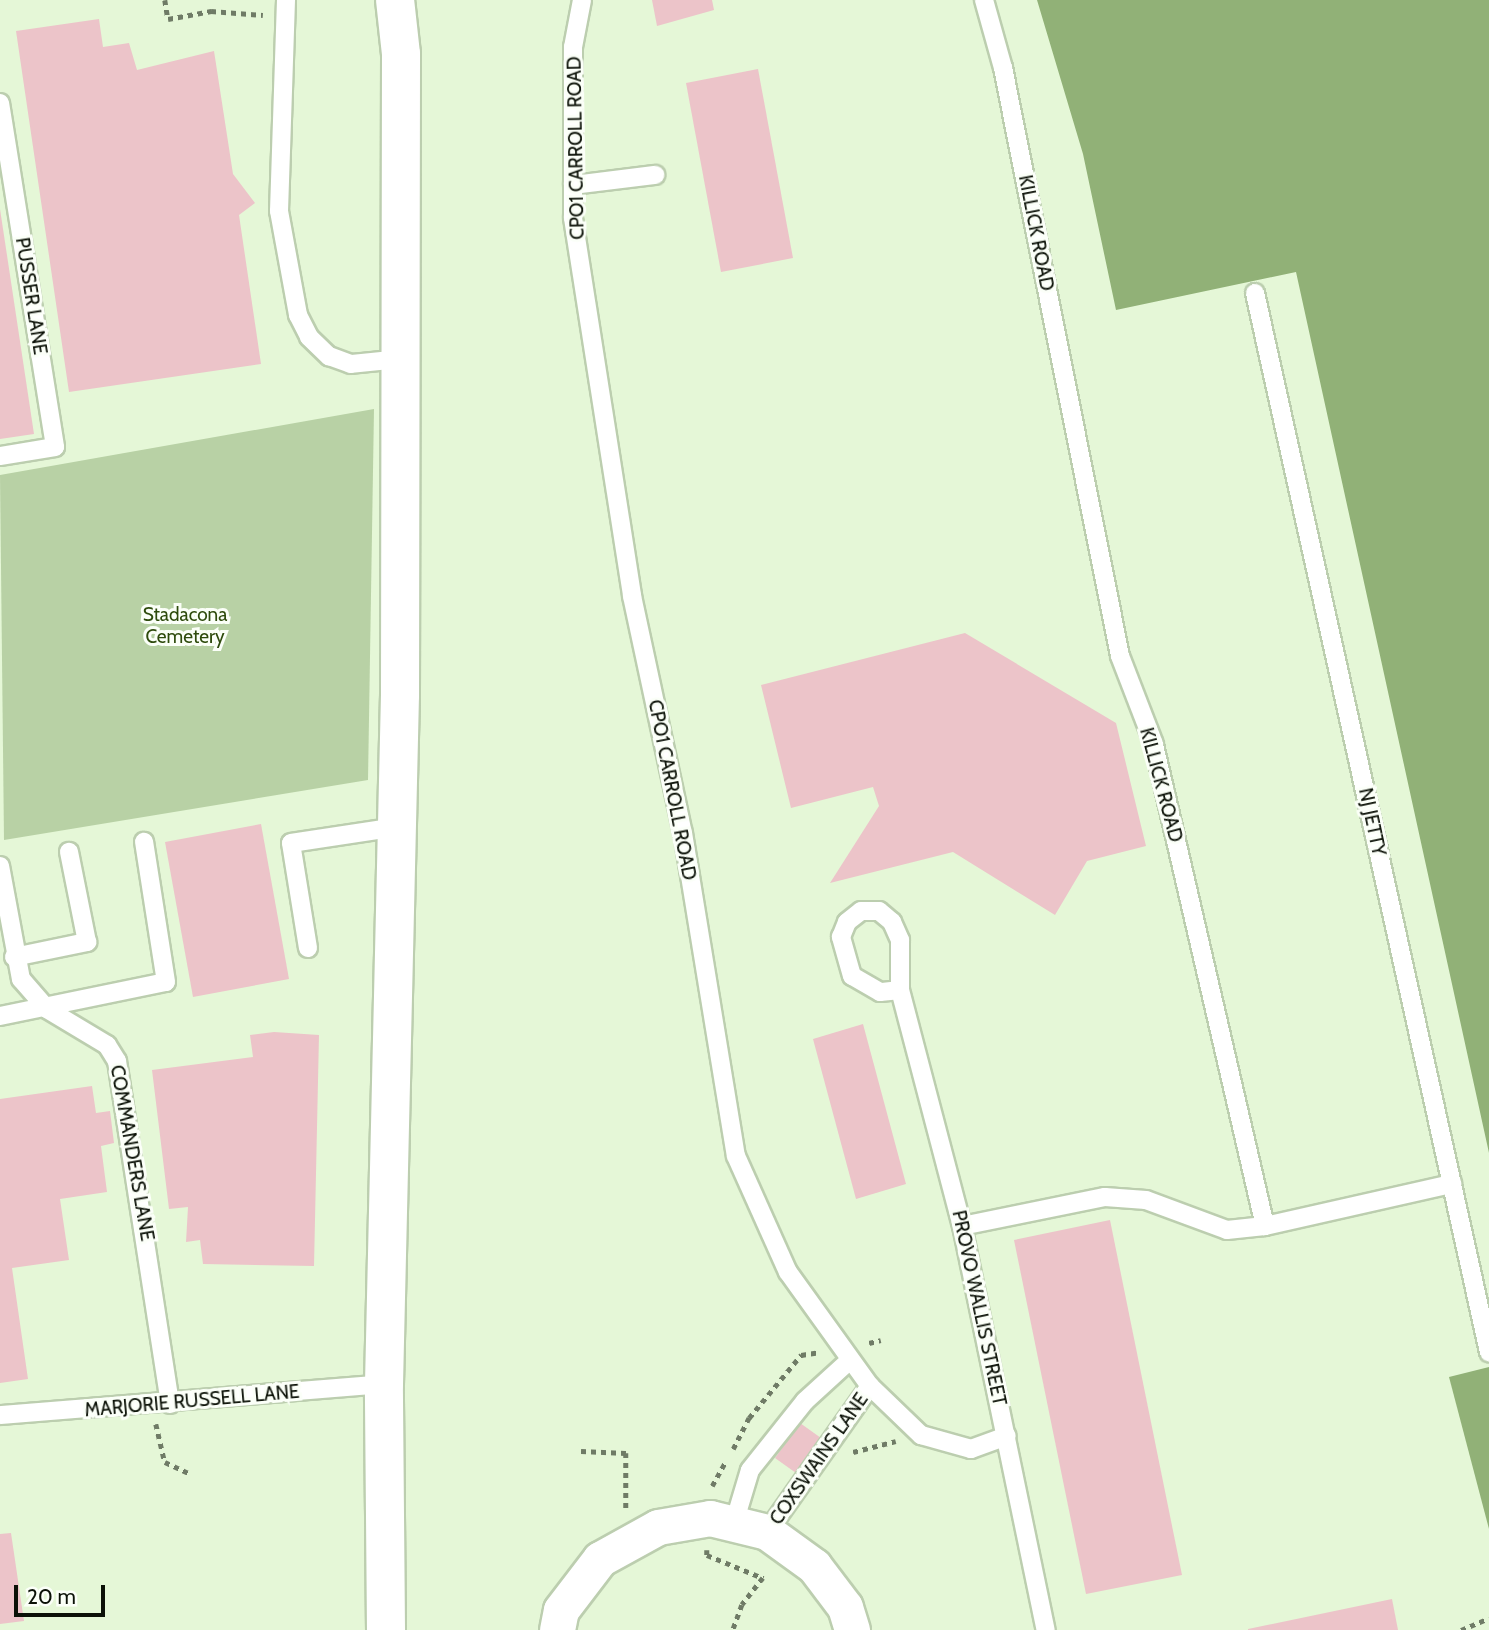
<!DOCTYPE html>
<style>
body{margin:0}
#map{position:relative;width:1489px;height:1630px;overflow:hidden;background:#e5f7d7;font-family:Cabin,sans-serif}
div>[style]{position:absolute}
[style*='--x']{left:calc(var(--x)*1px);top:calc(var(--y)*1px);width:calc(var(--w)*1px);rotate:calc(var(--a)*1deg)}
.green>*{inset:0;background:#b8d1a5}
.water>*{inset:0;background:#91b177}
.building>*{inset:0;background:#ecc4c9}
.path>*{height:4.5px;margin-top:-2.25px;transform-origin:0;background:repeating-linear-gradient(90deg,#6f7b66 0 5px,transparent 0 10px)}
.roads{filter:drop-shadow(2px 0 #bcceaf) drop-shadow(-2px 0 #bcceaf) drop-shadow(0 2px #bcceaf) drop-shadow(0 -2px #bcceaf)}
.service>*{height:18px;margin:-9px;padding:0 9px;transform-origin:9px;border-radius:9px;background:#fff}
.minor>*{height:35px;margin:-17.5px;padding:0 17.5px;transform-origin:17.5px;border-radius:17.5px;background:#fff}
.primary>*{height:38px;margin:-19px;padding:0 19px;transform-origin:19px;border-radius:19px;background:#fff}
span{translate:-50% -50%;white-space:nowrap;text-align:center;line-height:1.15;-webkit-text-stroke:6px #fbfff8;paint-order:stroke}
.street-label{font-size:19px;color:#0b1107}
.park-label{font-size:19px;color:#2e4b0c}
.scale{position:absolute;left:14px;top:1585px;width:91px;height:32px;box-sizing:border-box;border:4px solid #0b1107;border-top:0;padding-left:9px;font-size:21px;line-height:24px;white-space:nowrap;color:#0b1107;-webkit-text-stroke:5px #fbfff8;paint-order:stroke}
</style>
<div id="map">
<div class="green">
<i style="clip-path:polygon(374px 409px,368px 780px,4px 840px,0 475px)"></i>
</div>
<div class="water">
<i style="clip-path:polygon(1037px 0,1489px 0,1489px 1153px,1296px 272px,1116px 310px,1083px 154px)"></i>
<i style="clip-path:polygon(1489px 1367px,1489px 1529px,1449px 1377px)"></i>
</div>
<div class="building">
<i style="clip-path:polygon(652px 0,712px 0,714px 10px,657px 26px)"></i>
<i style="clip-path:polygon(99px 19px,103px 47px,129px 43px,137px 70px,214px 51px,233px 174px,255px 203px,239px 215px,261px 364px,69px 392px,16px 31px)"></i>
<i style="clip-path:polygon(758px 69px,793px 258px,721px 272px,686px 83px)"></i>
<i style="clip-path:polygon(0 209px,34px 434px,0 439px)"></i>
<i style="clip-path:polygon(965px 633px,1116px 723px,1146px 846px,1087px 861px,1055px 915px,953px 852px,830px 883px,879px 806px,873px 787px,791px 808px,761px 685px)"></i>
<i style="clip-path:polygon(261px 824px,289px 979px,193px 997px,165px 842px)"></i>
<i style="clip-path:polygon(863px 1024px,906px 1184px,856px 1199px,813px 1039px)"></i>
<i style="clip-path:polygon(274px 1032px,319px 1035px,314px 1266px,203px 1264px,200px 1240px,186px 1242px,188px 1207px,169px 1209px,152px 1070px,253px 1057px,250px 1035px)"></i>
<i style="clip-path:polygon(92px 1086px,96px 1113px,110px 1111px,114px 1143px,101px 1146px,107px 1192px,60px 1199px,69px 1260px,12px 1268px,28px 1379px,0 1383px,0 1099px)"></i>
<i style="clip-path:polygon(1110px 1220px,1182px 1575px,1086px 1594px,1014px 1240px)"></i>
<i style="clip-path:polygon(800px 1423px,821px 1438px,796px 1473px,775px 1458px)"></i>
<i style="clip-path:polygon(11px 1533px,24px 1621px,0 1624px,0 1534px)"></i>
<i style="clip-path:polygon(1392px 1599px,1398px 1630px,1248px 1630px,1248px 1629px)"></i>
</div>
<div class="path">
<i style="--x:165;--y:0;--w:19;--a:81"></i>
<i style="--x:168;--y:19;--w:44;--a:-10.5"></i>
<i style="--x:211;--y:11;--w:52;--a:4.4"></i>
<i style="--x:869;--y:1343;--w:12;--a:-14"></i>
<i style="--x:156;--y:1424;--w:39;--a:77"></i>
<i style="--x:165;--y:1462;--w:26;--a:25"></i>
<i style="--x:733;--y:1449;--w:35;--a:-63"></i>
<i style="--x:749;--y:1418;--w:82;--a:-50.5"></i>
<i style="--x:801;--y:1355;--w:18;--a:-9"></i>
<i style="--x:581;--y:1451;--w:45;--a:2.5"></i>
<i style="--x:626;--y:1453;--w:55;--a:90"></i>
<i style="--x:853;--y:1452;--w:44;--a:-14.3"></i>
<i style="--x:712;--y:1486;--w:26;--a:-61"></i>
<i style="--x:707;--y:1550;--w:5;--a:90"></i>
<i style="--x:707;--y:1555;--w:61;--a:22.3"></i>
<i style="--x:763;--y:1578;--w:34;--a:128"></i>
<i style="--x:742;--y:1605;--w:27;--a:110"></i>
<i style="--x:1461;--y:1630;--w:30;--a:-23"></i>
</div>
<div class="roads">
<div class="service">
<i style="--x:286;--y:0;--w:211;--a:91.9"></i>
<i style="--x:279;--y:211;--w:106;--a:79.6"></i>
<i style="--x:298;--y:315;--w:25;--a:63"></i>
<i style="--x:309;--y:337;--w:28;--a:44"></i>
<i style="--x:329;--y:356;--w:23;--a:20"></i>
<i style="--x:351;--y:364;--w:49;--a:-5.8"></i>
<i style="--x:582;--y:0;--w:48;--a:100.8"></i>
<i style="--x:573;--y:47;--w:171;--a:90"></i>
<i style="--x:573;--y:218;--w:383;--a:81.1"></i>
<i style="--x:632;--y:596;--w:242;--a:77.9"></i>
<i style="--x:683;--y:833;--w:327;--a:80.7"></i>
<i style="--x:736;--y:1156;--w:127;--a:65.9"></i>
<i style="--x:788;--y:1272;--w:140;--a:54.3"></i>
<i style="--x:870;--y:1386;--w:71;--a:43.9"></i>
<i style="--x:921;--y:1435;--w:52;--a:15.6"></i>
<i style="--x:971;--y:1449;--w:38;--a:-20"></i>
<i style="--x:0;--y:103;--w:348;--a:80.9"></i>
<i style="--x:55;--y:447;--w:56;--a:170.7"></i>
<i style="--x:573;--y:185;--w:83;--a:-7"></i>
<i style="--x:1255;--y:293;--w:1085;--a:77.54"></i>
<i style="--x:0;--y:866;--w:115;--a:79.5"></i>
<i style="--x:21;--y:979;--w:40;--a:49"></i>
<i style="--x:47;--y:1009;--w:70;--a:31"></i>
<i style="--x:107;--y:1045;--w:19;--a:58"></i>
<i style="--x:117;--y:1061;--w:347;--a:81.2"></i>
<i style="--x:308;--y:948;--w:106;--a:-99.2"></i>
<i style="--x:291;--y:843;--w:107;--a:-8.6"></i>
<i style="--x:14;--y:957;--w:75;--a:-11.6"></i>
<i style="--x:87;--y:942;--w:92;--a:-101.3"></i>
<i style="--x:900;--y:990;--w:20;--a:174"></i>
<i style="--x:880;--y:992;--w:32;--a:-150"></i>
<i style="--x:852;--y:976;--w:41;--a:-105.8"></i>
<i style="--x:841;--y:937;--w:16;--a:-68"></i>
<i style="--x:847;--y:922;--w:18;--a:-38"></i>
<i style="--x:861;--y:911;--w:18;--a:0"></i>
<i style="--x:879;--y:911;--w:17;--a:40"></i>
<i style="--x:892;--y:922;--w:20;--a:66"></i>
<i style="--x:900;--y:940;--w:50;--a:90"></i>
<i style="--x:900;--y:990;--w:244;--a:75.3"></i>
<i style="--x:962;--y:1226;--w:413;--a:78.3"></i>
<i style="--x:0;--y:1016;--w:169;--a:-11.6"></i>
<i style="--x:166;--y:982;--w:142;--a:-98.9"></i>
<i style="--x:962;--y:1226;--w:146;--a:-11.5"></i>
<i style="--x:1105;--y:1197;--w:41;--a:4.2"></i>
<i style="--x:1146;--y:1200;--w:86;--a:20.3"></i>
<i style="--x:1227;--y:1230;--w:38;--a:-6"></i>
<i style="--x:1265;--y:1226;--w:495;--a:-103"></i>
<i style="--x:1154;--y:744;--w:94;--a:-111.1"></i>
<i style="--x:1120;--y:656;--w:600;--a:-101.25"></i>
<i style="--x:1003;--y:68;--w:71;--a:-105.6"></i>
<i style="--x:1265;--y:1226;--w:192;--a:-12.7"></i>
<i style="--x:0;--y:1415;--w:385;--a:-4.6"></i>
<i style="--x:735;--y:1520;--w:52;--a:-73.3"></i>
<i style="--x:750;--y:1470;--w:88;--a:-51.4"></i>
<i style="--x:805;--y:1401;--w:61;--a:-42.3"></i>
<i style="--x:767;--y:1532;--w:179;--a:-54.8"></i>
</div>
<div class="minor">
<i style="--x:557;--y:1630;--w:20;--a:-79"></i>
<i style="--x:561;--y:1610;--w:64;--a:-52.6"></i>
<i style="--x:600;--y:1559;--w:66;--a:-28.9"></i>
<i style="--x:658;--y:1527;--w:53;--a:-9.8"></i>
<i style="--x:710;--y:1518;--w:59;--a:13.8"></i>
<i style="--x:767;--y:1532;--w:58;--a:35.9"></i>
<i style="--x:814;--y:1566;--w:51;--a:52.9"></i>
<i style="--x:845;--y:1607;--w:24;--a:73"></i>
</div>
<div class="primary">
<i style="--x:386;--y:1630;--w:246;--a:-90.5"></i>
<i style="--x:384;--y:1384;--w:689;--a:-88.67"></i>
<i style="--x:400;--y:695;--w:641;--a:-89.91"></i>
<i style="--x:401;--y:54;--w:54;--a:-96.3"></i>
</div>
</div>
<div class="street-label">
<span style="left:576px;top:148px;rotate:-91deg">CPO1 CARROLL ROAD</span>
<span style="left:1036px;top:233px;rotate:79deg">KILLICK ROAD</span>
<span style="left:31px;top:296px;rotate:81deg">PUSSER LANE</span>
<span style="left:1161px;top:785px;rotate:75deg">KILLICK ROAD</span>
<span style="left:672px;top:790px;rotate:79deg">CPO1 CARROLL ROAD</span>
<span style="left:1372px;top:822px;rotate:78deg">NJ JETTY</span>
<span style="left:132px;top:1153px;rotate:80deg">COMMANDERS LANE</span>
<span style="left:979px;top:1308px;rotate:78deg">PROVO WALLIS STREET</span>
<span style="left:192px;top:1401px;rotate:-5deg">MARJORIE RUSSELL LANE</span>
<span style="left:819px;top:1459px;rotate:-55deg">COXSWAINS LANE</span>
</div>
<div class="park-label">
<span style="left:185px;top:626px">Stadacona<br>Cemetery</span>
</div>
<div class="scale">20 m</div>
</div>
